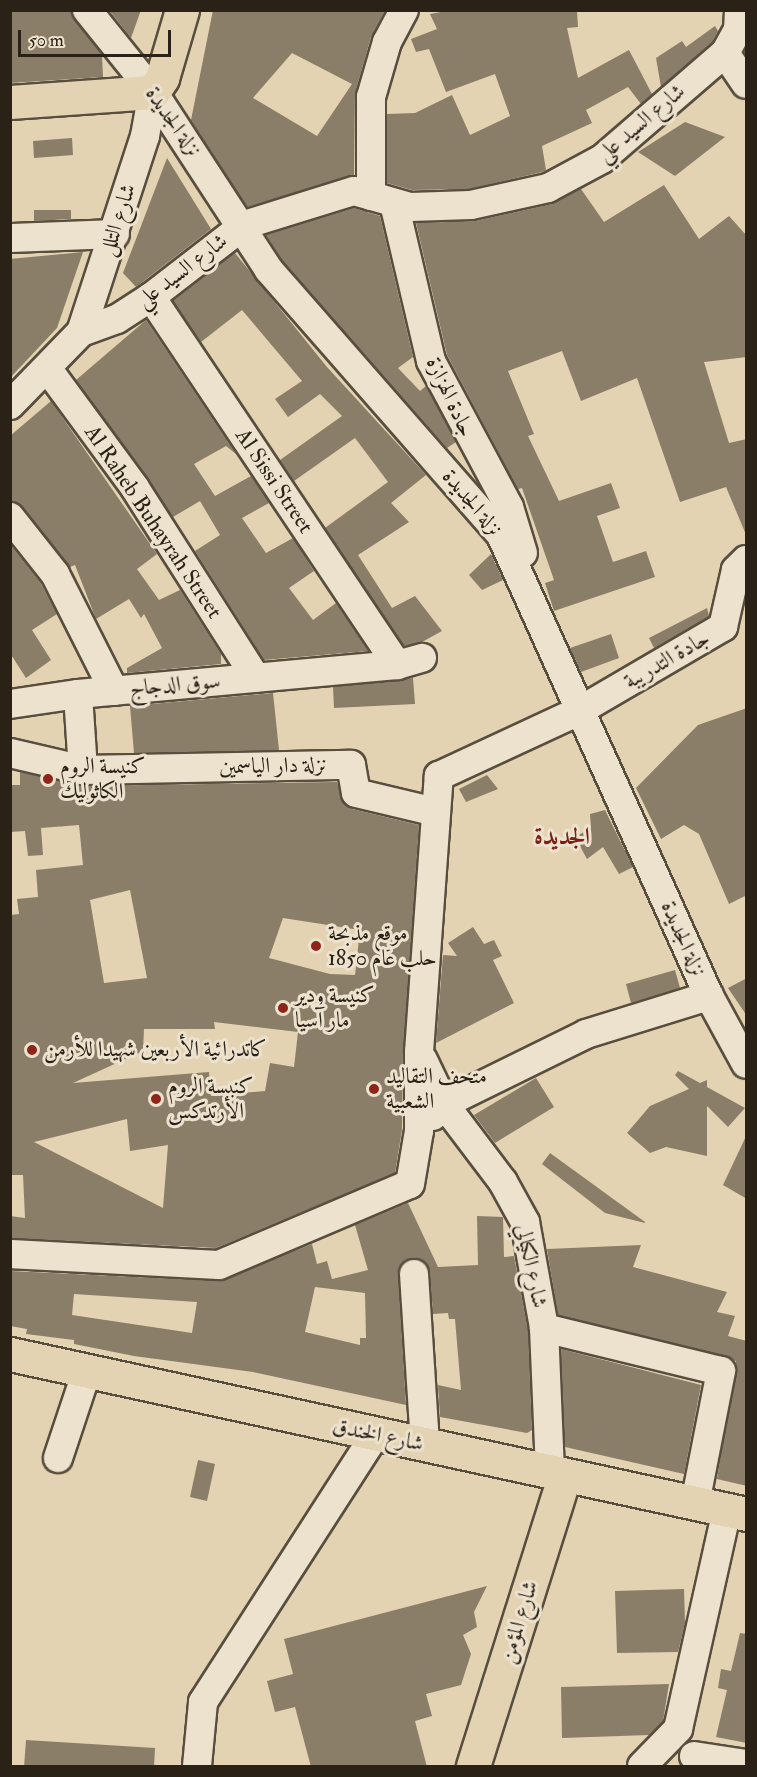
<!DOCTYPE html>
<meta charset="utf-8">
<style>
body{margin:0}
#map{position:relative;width:757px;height:1777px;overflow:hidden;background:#e3d3b3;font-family:"IM FELL Double Pica",Amiri,serif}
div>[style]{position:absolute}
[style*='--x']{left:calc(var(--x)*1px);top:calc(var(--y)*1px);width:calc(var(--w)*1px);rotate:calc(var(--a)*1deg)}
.building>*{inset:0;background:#8a7e68}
.roads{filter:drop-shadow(2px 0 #584e3e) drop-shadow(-2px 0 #584e3e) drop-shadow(0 2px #584e3e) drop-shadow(0 -2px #584e3e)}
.minor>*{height:28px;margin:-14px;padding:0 14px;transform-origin:14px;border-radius:14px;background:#ede2ce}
.major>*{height:33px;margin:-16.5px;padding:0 16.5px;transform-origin:16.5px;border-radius:16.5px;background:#e3d3b3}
.dots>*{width:16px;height:16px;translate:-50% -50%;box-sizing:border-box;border:3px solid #ede2ce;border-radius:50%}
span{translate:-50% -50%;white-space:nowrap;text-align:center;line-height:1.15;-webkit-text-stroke:6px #ede2ce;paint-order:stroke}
.street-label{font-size:22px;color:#2a2217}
.poi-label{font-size:22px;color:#2a2217}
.left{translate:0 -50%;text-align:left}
.neighbourhood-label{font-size:24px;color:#7a1f14;font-weight:700}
.frame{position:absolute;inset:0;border:12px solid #2a2217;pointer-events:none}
.scale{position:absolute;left:18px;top:30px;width:153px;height:27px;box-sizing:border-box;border:3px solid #2a2217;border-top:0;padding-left:8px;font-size:18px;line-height:21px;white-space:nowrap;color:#2a2217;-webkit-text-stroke:4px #ede2ce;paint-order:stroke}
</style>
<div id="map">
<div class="building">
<i style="clip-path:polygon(10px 10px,71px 10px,102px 55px,103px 77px,10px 83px)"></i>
<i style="clip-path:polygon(109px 10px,141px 10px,131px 38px)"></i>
<i style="clip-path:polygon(evenodd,213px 10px,385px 10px,371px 37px,355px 93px,354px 175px,247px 207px,191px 120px,213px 10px,292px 53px,352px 84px,317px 136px,253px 98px,292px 53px)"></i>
<i style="clip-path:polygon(452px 10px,577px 11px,578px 27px,567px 28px,578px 78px,629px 50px,652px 94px,641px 104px,628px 87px,586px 110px,592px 123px,542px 146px,546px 170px,542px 172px,469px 189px,412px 190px,387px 183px,387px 114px,415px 113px,452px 95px,470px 135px,510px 116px,495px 74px,446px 92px,429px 49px,416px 52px,411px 39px,437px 29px,430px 14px)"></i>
<i style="clip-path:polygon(715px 26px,718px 31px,712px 42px,661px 87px,656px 58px,682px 41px,686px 47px)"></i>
<i style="clip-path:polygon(685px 122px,725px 137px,675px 176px,638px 152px)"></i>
<i style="clip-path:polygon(72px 138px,73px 155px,34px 158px,33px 141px)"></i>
<i style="clip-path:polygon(167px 158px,211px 229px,136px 287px,123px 273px)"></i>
<i style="clip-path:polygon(664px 185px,699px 239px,729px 216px,747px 236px,747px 357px,704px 362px,729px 443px,747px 439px,747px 537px,726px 487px,680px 502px,637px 378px,581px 401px,562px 351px,508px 371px,534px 434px,528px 436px,559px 501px,611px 483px,620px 508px,597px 516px,613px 562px,646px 551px,655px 577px,554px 611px,545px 583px,554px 580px,522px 488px,518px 489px,447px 355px,416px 223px,475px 221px,552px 204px,581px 189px,604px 222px)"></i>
<i style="clip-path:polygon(354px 208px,380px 216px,413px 357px,398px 368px,420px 391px,426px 386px,456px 442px,447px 448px,282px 260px,266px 235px)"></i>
<i style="clip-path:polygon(34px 210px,71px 210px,71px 219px,34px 221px)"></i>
<i style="clip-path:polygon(83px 252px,57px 328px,10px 378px,10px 259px)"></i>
<i style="clip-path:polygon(235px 253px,327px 367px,426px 475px,391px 503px,409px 522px,358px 555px,392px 608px,415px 596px,442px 631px,422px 642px,404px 646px,325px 528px,388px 482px,355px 438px,294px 481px,280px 460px,342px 416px,320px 394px,288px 417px,275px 399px,302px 381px,242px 310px,201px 342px,173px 301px)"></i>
<i style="clip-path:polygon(146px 320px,236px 454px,226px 446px,194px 464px,215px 496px,251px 476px,269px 503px,242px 518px,266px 553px,293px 538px,314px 571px,289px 588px,313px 620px,336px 603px,368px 651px,264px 660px,195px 551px,220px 535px,200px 501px,173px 517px,76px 380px)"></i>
<i style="clip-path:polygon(51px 401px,157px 554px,137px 569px,159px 600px,180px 590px,221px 654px,221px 664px,127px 673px,127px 668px,162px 648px,144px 614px,141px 618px,129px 599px,96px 619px,75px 565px,70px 567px,23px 507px,10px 501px,10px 436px)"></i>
<i style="clip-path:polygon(10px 544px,40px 582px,57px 614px,32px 630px,51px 660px,26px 678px,10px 653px)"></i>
<i style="clip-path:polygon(491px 554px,503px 580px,482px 590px,469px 575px)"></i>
<i style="clip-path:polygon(707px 608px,709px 616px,654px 648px,649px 638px)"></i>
<i style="clip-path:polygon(611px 634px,619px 658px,581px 672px,570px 648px)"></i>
<i style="clip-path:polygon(413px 678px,415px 704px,334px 708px,333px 687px)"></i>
<i style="clip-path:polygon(273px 693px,279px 750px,134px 753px,130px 706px)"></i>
<i style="clip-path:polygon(747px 708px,747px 895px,729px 904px,699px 834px,684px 825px,661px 839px,636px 788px,698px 725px)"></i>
<i style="clip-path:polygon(evenodd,20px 772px,83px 786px,337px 782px,344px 804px,352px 809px,419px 825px,403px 1051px,402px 1130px,395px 1173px,216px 1248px,10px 1238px,10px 1216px,25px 1218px,23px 1175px,10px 1175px,10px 915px,19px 914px,17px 899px,38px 897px,36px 870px,83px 865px,79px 825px,41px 828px,43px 855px,28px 856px,25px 831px,10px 832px,10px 785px,20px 785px,20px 772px,130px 890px,147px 978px,104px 983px,90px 900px,130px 890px,20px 772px,283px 918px,360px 930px,355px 975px,330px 974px,269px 958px,283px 918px,20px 772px,214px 1022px,298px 1032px,294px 1067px,270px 1063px,265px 1091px,211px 1096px,209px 1072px,73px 1083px,143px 1051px,144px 1029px,215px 1029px,214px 1022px,20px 772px,127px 1119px,130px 1151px,168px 1145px,163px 1208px,34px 1142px,127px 1119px)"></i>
<i style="clip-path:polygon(487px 775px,498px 789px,466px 802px,459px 789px)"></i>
<i style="clip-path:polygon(605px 810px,633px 867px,619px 874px,603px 847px,587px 859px,575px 837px,591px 828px,590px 814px)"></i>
<i style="clip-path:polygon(473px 927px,484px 944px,494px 940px,502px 956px,493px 960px,514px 1003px,436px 1043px,443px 955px,457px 956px,448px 943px)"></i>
<i style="clip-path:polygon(675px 970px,680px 988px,631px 1003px,626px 984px)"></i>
<i style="clip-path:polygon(747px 978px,747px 1016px,728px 988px)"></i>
<i style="clip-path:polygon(678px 1071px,700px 1083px,707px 1080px,707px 1087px,745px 1108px,728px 1127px,707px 1106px,707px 1156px,666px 1147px,650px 1153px,627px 1133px,650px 1106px,689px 1089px,675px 1075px)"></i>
<i style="clip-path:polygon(536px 1078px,554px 1107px,495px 1143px,474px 1115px)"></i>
<i style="clip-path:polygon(747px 1134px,747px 1199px,723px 1185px)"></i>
<i style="clip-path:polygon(550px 1153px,645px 1222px,645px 1223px,605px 1213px,542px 1164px)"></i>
<i style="clip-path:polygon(evenodd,408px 1203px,438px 1267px,478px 1265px,477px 1216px,503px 1217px,504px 1257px,514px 1256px,528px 1330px,532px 1430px,527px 1433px,440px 1417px,438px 1385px,461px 1390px,455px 1319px,449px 1319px,448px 1313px,433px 1314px,430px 1272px,421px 1259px,405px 1260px,398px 1274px,406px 1405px,253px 1372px,134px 1356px,74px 1344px,74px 1340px,26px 1334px,27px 1329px,10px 1326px,10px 1271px,219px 1281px,312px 1244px,317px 1264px,327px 1261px,332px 1279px,368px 1270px,355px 1225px,408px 1203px,315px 1287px,365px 1293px,366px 1338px,360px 1338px,360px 1345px,305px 1332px,315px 1287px,408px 1203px,74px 1294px,197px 1302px,192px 1333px,72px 1315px,74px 1294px)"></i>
<i style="clip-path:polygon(641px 1245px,633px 1267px,727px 1292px,717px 1312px,735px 1316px,728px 1336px,747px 1341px,747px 1486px,717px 1479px,736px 1361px,558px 1315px,547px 1249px)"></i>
<i style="clip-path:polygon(561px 1349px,701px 1385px,684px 1474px,565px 1447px)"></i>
<i style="clip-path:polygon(198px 1460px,215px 1464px,207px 1501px,190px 1497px)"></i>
<i style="clip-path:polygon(487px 1586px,474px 1612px,477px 1627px,463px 1635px,471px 1654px,461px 1685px,426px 1694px,432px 1716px,415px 1721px,427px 1767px,311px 1767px,295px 1707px,275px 1712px,267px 1681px,293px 1674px,284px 1639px)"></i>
<i style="clip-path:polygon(684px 1589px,685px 1623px,678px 1652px,617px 1653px,615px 1591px)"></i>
<i style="clip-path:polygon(740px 1633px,747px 1634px,747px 1743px,716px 1737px,727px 1690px,718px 1688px,721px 1669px,731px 1671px)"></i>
<i style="clip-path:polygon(669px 1684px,663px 1721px,649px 1735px,562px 1738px,561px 1687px)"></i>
<i style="clip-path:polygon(26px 1740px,155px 1748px,154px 1767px,24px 1767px)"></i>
</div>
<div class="roads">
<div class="minor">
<i style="--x:87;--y:10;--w:105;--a:51.2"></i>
<i style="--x:153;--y:92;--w:212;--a:56.9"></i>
<i style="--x:269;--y:270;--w:352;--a:48.8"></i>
<i style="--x:501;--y:535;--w:506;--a:65.72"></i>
<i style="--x:709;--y:996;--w:77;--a:61.4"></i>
<i style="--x:725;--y:53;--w:37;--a:56"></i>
<i style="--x:371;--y:196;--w:99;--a:-90"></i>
<i style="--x:371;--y:97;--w:57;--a:-73.8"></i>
<i style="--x:387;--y:42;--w:36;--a:-62"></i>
<i style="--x:394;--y:203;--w:162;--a:76.8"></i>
<i style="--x:431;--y:361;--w:166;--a:61.9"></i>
<i style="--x:509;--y:507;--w:48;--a:73.1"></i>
<i style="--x:10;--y:238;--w:105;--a:-2.2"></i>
<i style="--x:151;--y:297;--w:443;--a:56.2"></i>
<i style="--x:81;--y:332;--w:38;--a:-20"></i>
<i style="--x:117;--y:319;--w:40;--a:-32.9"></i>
<i style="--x:151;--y:297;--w:118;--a:-37.7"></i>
<i style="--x:244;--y:225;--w:115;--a:-17.2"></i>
<i style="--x:354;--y:191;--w:58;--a:15.9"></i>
<i style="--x:410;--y:207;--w:61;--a:-1.9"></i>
<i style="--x:471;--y:205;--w:79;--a:-12.4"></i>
<i style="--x:548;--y:188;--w:61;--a:-28.2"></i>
<i style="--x:602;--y:159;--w:162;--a:-40.8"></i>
<i style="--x:725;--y:53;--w:26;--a:-61"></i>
<i style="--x:738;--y:30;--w:20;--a:-87"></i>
<i style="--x:47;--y:368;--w:149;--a:53.7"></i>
<i style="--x:135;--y:488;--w:225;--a:57.5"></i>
<i style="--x:10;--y:405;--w:102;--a:-45.8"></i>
<i style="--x:81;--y:332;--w:206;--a:-71.9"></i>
<i style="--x:145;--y:136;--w:45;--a:-79.7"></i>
<i style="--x:10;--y:517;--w:73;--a:51.7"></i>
<i style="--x:55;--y:574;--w:131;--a:63.2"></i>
<i style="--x:10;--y:704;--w:69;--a:-8.4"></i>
<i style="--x:10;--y:753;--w:75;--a:13.1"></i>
<i style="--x:83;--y:770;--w:76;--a:-93.8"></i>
<i style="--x:78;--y:694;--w:320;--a:-5.2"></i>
<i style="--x:397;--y:665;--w:26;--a:-16"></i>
<i style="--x:83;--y:770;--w:268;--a:-1.1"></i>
<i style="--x:351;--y:765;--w:28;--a:80"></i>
<i style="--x:356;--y:793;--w:82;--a:13.4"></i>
<i style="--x:423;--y:1060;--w:49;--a:64.5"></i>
<i style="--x:444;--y:1104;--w:98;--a:52.9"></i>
<i style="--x:503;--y:1182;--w:46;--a:61.2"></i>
<i style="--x:525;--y:1222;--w:108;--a:79.8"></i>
<i style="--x:544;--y:1328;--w:145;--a:87.6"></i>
<i style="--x:433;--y:1116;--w:16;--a:-47"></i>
<i style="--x:444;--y:1104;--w:158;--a:-26.2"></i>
<i style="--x:586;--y:1034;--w:129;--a:-17.2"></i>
<i style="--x:10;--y:1254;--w:209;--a:3"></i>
<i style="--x:219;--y:1265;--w:207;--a:-23"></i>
<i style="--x:410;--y:1184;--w:54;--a:-80.4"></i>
<i style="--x:419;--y:1131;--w:79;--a:-90"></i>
<i style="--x:419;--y:1052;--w:277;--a:-85.9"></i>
<i style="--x:439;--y:776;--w:154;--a:-24.9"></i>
<i style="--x:579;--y:711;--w:167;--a:-30.3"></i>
<i style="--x:723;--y:627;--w:58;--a:-77.2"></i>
<i style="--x:736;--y:570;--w:14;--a:-45"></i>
<i style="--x:414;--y:1274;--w:172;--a:86.3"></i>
<i style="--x:544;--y:1328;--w:182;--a:13.7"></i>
<i style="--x:721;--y:1371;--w:136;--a:101.1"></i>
<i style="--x:58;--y:1458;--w:92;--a:-71.6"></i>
<i style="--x:694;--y:1756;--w:53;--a:8.7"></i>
<i style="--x:197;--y:1766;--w:64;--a:-84.6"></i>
<i style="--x:203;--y:1702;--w:318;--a:-57.2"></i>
<i style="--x:642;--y:1766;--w:52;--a:-45.8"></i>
<i style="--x:678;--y:1729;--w:224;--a:-77.4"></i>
</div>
<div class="major">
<i style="--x:10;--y:102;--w:143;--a:-4"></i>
<i style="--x:153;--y:92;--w:17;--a:-57"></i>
<i style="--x:162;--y:78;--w:71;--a:-73.6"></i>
<i style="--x:10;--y:1354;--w:753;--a:12.26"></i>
<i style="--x:473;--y:1766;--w:303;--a:-72.5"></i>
</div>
</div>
<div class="dots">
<i style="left:48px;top:779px;background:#8f2418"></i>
<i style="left:316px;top:946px;background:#8f2418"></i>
<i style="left:283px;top:1008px;background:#8f2418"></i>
<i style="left:32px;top:1050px;background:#8f2418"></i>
<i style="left:374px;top:1089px;background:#8f2418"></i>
<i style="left:156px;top:1099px;background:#8f2418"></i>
</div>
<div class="street-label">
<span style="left:173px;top:122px;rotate:55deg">نزلة الجديدة</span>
<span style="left:641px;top:123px;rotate:-40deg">شارع السيد علي</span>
<span style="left:118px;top:220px;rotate:-72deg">شارع التلل</span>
<span style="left:182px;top:271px;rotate:-37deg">شارع السيد علي</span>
<span style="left:450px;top:397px;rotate:65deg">جادة الهزازة</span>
<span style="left:274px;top:481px;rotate:56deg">Al Sissi Street</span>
<span style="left:472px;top:503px;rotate:50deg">نزلة الجديدة</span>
<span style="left:153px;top:522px;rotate:56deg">Al Raheb Buhayrah Street</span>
<span style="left:667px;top:660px;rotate:-30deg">جادة التدريبة</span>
<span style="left:175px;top:685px;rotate:-5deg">سوق الدجاج</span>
<span style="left:273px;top:766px;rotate:-1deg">نزلة دار الياسمين</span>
<span style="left:683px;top:939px;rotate:66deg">نزلة الجديدة</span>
<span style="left:531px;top:1266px;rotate:78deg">شارع الكيالي</span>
<span style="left:378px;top:1435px;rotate:12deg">شارع الخندق</span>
<span style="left:519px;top:1622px;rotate:-73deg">شارع المؤمن</span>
</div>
<div class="poi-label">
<span class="left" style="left:60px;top:779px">كنيسة الروم<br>الكاثوليك</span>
<span class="left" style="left:328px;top:946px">موقع مذبحة<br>حلب عام 1850</span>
<span class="left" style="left:295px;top:1008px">كنيسة ودير<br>مار آسيا</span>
<span class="left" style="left:44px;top:1050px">كاتدرائية الأربعين شهيدا للأرمن</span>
<span class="left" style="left:386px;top:1089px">متحف التقاليد<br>الشعبية</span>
<span class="left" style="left:168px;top:1099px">كنيسة الروم<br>الأرتدكس</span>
</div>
<div class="neighbourhood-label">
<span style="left:562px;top:837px">الجديدة</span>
</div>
<div class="frame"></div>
<div class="scale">50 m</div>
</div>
